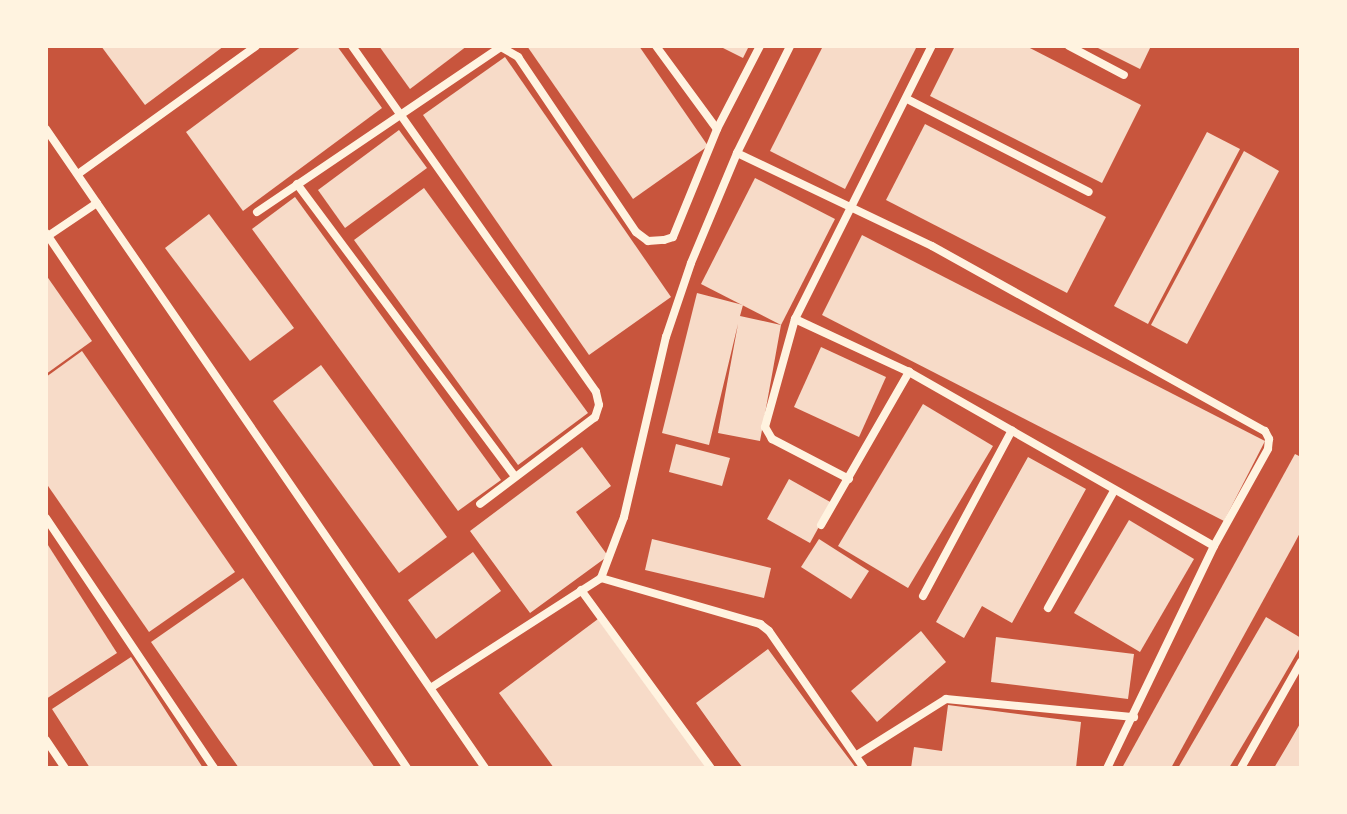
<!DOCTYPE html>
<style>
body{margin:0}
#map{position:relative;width:1347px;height:814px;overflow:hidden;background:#c8553d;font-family:Jost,sans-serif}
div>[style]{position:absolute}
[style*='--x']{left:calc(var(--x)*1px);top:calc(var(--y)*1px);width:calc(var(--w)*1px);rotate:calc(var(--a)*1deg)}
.building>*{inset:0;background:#f7dbc8}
.minor>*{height:8px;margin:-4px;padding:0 4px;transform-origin:4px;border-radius:4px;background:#fff3e0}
span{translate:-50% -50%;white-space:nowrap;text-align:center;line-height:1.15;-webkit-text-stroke:6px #fff3e0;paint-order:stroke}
.frame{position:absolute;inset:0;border:48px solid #fff3e0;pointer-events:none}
</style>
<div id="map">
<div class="building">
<i style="clip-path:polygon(101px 46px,224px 46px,145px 105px)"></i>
<i style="clip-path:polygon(302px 46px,337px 46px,382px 108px,243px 211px,186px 132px)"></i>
<i style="clip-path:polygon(379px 46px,467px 46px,410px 89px)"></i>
<i style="clip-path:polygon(527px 46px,639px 46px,708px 146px,633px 199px)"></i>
<i style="clip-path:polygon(719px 46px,749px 46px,743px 58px)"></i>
<i style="clip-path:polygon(823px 46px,917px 46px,845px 189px,770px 151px)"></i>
<i style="clip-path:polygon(955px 46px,1026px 46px,1141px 105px,1102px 183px,930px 96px)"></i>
<i style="clip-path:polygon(1094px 46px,1151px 46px,1140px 69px)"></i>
<i style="clip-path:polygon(505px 57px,671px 297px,589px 355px,423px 115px)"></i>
<i style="clip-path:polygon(925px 124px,1106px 217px,1067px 293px,886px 200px)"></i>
<i style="clip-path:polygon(399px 130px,427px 168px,345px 228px,318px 190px)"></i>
<i style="clip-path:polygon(1207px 132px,1240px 149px,1148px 324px,1114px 306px)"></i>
<i style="clip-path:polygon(1244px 151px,1279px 171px,1187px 344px,1151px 325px)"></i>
<i style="clip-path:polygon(755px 178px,835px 219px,781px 325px,701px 284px)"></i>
<i style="clip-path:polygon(424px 188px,588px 413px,518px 465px,354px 240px)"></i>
<i style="clip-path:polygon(295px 197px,501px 480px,458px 511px,252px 229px)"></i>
<i style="clip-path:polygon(209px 214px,294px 328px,250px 361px,165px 248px)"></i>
<i style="clip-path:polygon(862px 235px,1265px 441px,1224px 521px,822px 315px)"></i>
<i style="clip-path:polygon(46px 275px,92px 341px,46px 374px)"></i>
<i style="clip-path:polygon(697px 293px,743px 305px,740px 316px,781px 325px,760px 441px,718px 433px,738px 324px,709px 445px,662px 433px)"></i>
<i style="clip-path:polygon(821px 347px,886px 377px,859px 437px,794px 407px)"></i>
<i style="clip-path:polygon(82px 351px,235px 572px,149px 632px,46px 483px,46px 377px)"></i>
<i style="clip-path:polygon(321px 365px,447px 537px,399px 573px,273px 401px)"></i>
<i style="clip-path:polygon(923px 404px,993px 446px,908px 588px,838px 546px)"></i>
<i style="clip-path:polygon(676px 444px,730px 458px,722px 486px,669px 472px)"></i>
<i style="clip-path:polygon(582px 447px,611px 486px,576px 512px,608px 556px,530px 613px,470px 531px)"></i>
<i style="clip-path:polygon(1295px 454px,1301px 457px,1301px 531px,1293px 546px,1171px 768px,1122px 768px)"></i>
<i style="clip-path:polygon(1028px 457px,1086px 489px,1012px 623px,982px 606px,964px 638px,936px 622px)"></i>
<i style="clip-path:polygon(789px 479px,832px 503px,810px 543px,767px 519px)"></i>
<i style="clip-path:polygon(1129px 520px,1194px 559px,1140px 652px,1074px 613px)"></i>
<i style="clip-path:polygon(652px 539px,771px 568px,764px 598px,645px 570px)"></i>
<i style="clip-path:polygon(819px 539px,869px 571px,851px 599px,801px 567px)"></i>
<i style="clip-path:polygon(46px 542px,117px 653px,46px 699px)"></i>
<i style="clip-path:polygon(473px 552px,501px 591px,436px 639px,408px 600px)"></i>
<i style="clip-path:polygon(243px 578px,310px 675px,375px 768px,239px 768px,219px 740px,151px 642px)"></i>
<i style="clip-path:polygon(1266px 617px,1301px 638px,1301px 646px,1276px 689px,1229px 768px,1178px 768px)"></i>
<i style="clip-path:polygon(598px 619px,707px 768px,554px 768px,499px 693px)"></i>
<i style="clip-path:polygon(921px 631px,946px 662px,877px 722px,851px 691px)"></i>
<i style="clip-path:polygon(996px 637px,1134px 654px,1128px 699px,991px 682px)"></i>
<i style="clip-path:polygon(768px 649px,822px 723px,856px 768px,743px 768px,736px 759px,696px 703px)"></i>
<i style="clip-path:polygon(131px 657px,175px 725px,203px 768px,90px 768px,52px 709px)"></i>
<i style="clip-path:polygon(948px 705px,1081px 722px,1076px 768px,911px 768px,914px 747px,942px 751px)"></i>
<i style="clip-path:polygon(1301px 722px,1301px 768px,1274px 768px,1290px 741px)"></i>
</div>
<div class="minor">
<i style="--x:352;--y:46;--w:423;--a:54.8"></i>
<i style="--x:596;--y:392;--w:13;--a:77"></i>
<i style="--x:599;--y:405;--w:13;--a:108"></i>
<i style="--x:595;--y:417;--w:144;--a:142.9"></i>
<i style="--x:656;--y:46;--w:103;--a:53.7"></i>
<i style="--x:1069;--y:46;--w:62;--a:27.8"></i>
<i style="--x:907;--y:99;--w:204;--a:27.1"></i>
<i style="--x:46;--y:129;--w:775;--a:55.51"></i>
<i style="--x:737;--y:153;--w:216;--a:25.5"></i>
<i style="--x:932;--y:246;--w:381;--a:29.1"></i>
<i style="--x:1265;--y:431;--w:9;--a:63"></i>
<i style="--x:1269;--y:439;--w:10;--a:96"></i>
<i style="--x:1268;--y:449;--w:111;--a:119.1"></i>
<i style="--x:1214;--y:546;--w:246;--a:115.7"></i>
<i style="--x:78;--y:174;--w:219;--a:-35.7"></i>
<i style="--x:297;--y:184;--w:364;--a:53.3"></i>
<i style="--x:257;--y:212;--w:295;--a:-34.1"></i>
<i style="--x:501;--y:47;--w:20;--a:30"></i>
<i style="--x:518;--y:57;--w:211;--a:56"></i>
<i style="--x:636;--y:232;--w:15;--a:37"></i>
<i style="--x:648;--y:241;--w:16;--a:-4"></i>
<i style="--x:664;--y:240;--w:9;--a:-18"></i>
<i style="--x:673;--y:237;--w:117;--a:-67.8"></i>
<i style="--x:717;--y:129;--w:93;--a:-62.6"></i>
<i style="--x:46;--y:233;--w:645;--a:55.99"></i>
<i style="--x:48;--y:236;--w:59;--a:-34"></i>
<i style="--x:795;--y:319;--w:126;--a:24.9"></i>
<i style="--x:909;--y:372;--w:351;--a:29.7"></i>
<i style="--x:849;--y:479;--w:87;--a:-152.5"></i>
<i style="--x:772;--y:439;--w:14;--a:-120"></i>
<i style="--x:765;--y:427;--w:112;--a:-74.5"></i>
<i style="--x:795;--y:319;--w:305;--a:-63.4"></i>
<i style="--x:46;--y:518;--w:301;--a:56.1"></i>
<i style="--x:821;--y:525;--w:177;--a:-60.1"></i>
<i style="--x:601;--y:578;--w:65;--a:-69.3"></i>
<i style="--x:624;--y:517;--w:185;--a:-76.9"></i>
<i style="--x:666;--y:337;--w:78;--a:-71.3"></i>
<i style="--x:691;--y:263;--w:119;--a:-67.3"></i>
<i style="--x:737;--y:153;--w:119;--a:-63.6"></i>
<i style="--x:581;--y:590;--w:220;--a:53.9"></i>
<i style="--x:923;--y:596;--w:188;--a:-61.8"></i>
<i style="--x:1048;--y:608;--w:134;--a:-60.6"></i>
<i style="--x:432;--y:687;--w:201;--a:-32.8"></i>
<i style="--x:601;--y:578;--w:166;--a:16.1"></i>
<i style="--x:760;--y:624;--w:11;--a:38"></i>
<i style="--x:769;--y:631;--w:167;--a:55.3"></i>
<i style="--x:46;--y:740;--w:34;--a:56"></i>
<i style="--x:857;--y:755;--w:105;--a:-32.2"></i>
<i style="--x:946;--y:699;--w:189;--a:5.5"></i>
<i style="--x:1241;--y:768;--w:122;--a:-60.5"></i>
</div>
<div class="frame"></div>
</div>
